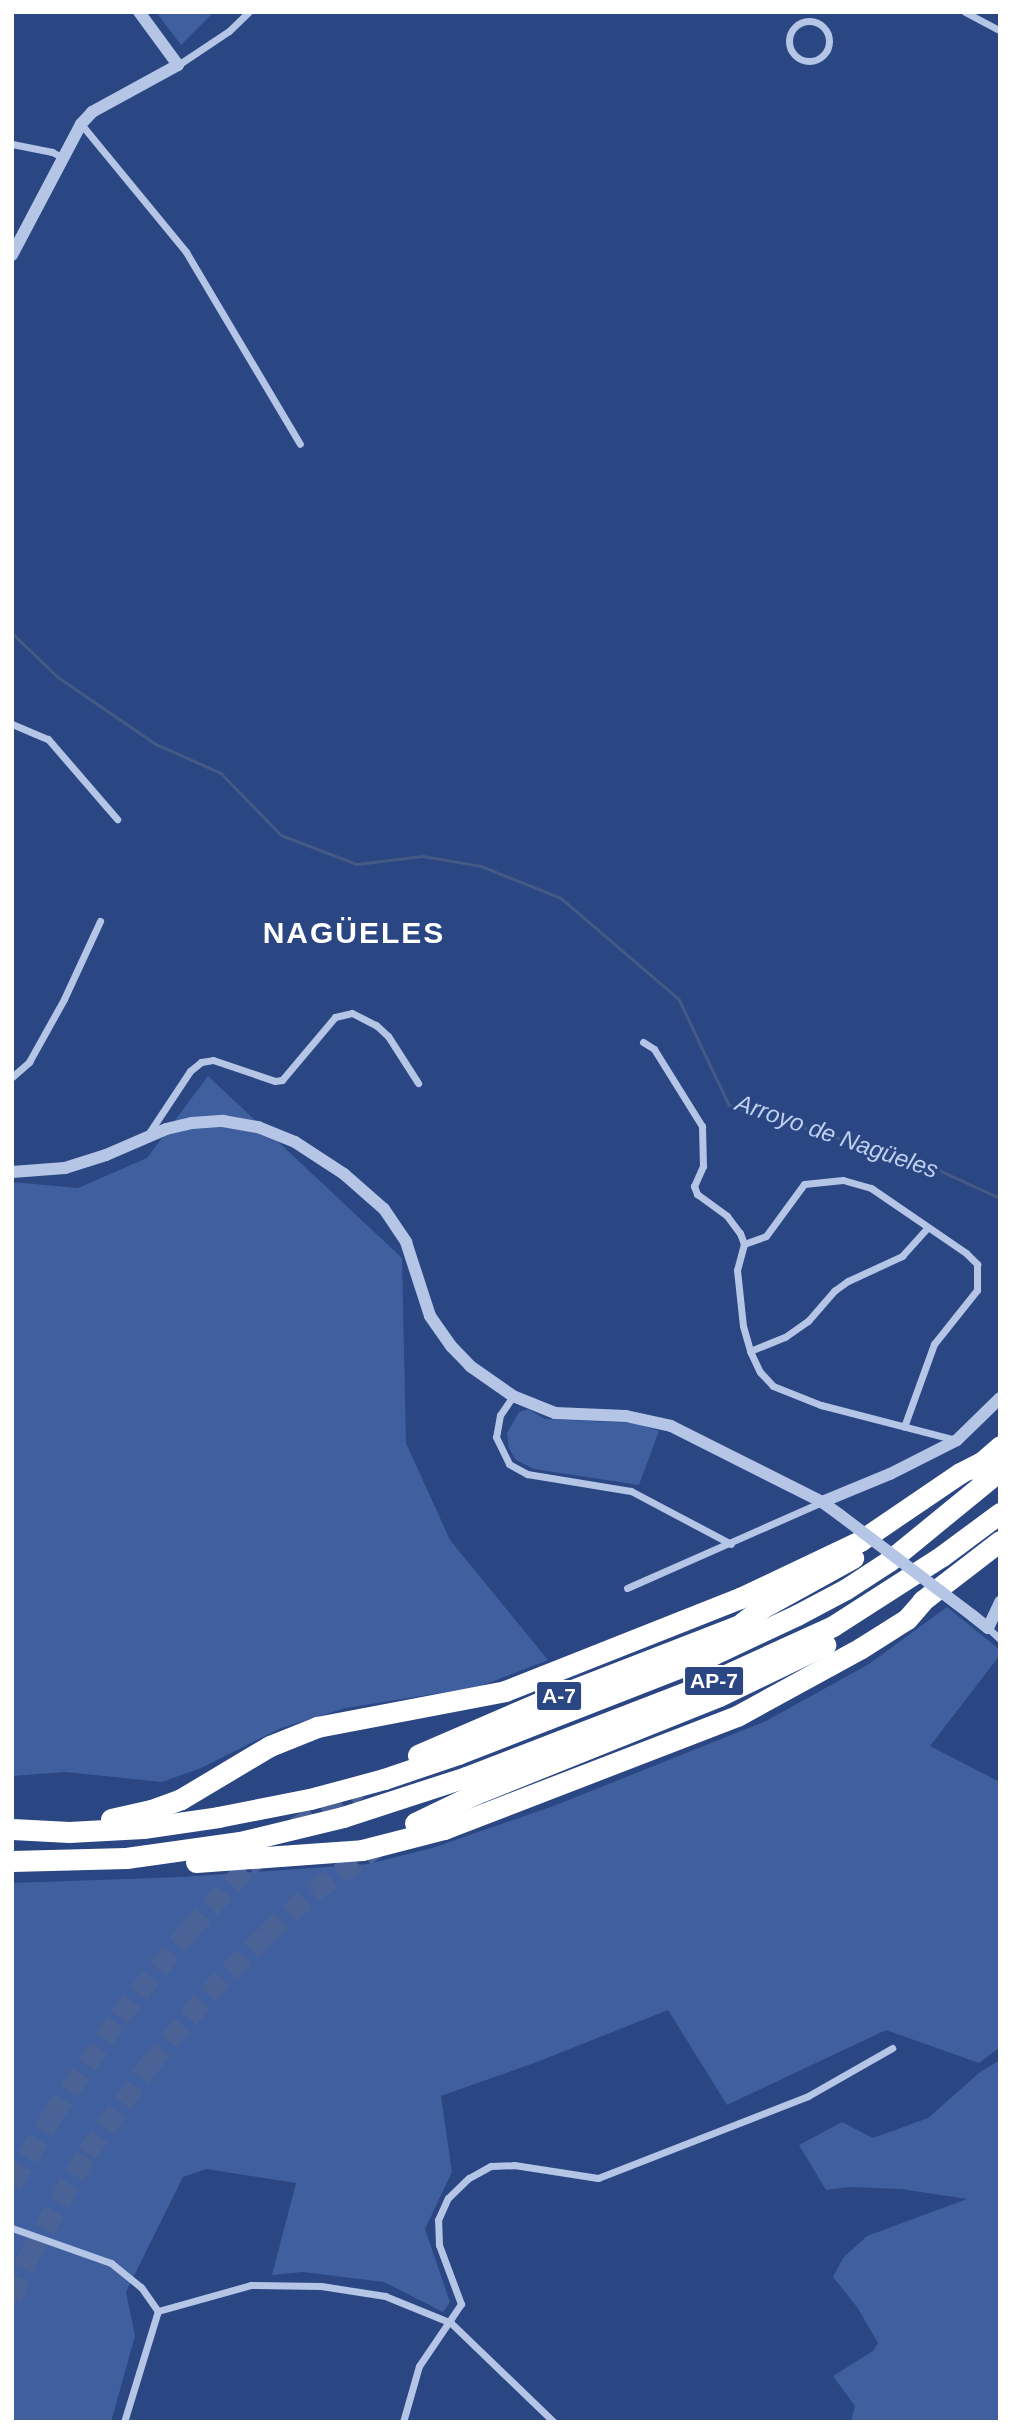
<!DOCTYPE html>
<meta charset="utf-8">
<style>
body{margin:0}
#map{position:relative;width:1012px;height:2434px;overflow:hidden;background:#2a4683;font-family:Helvetica,sans-serif}
div>[style]{position:absolute}
[style*='--x']{left:calc(var(--x)*1px);top:calc(var(--y)*1px);width:calc(var(--w)*1px);rotate:calc(var(--a)*1deg)}
.green>*{inset:0;background:#3f5f9f}
.stream>*{height:2.5px;margin:-1.25px;padding:0 1.25px;transform-origin:1.25px;border-radius:1.25px;background:#455985}
.motorway-tunnel>*{height:21px;margin-top:-10.5px;transform-origin:0;background:repeating-linear-gradient(90deg,#4a6296 0 21px,transparent 0 31px)}
.minor>*{height:7px;margin:-3.5px;padding:0 3.5px;transform-origin:3.5px;border-radius:3.5px;background:#b4c5e6}
.minor>.ring{margin:-3.5px;padding:0;box-sizing:content-box;background:none;border:7px solid #b4c5e6;border-radius:50%}
.tertiary>*{height:12px;margin:-6px;padding:0 6px;transform-origin:6px;border-radius:6px;background:#b4c5e6}
.motorway>*{height:21px;margin:-10.5px;padding:0 10.5px;transform-origin:10.5px;border-radius:10.5px;background:#fff}
.tertiary-bridge>*{height:12px;margin:-6px;padding:0 6px;transform-origin:6px;border-radius:6px;background:#b4c5e6}
span{translate:-50% -50%;white-space:nowrap;text-align:center;line-height:1.15;-webkit-text-stroke:6px #2a4683;paint-order:stroke}
.shield-label span{padding:2px 5px;background:#2a4683;border:2px solid;border-radius:5px;-webkit-text-stroke-width:0}
.shield-label{font-size:21px;color:#fff;font-weight:700}
.water-label{font-size:24px;color:#bfcfee;font-style:italic}
.district-label{font-size:30px;color:#fff;font-weight:700;letter-spacing:2px}
.frame{position:absolute;inset:0;border:14px solid #fff;pointer-events:none}
</style>
<div id="map">
<div class="green">
<i style="clip-path:polygon(156px 12px,214px 12px,181px 45px)"></i>
<i style="clip-path:polygon(208px 1076px,402px 1258px,406px 1443px,450px 1540px,548px 1660px,478px 1687px,346px 1708px,281px 1728px,201px 1768px,162px 1782px,65px 1772px,12px 1776px,12px 1182px,78px 1188px,147px 1158px)"></i>
<i style="clip-path:polygon(528px 1409px,545px 1419px,636px 1423px,659px 1431px,639px 1485px,534px 1469px,516px 1460px,509px 1449px,507px 1433px,519px 1412px)"></i>
<i style="clip-path:polygon(947px 1607px,1000px 1650px,1000px 1655px,930px 1746px,1000px 1782px,1000px 2047px,979px 2063px,886px 2030px,727px 2105px,668px 2010px,537px 2062px,441px 2096px,452px 2172px,425px 2229px,450px 2302px,443px 2312px,384px 2282px,303px 2272px,272px 2275px,296px 2183px,206px 2169px,183px 2177px,126px 2292px,135px 2336px,111px 2422px,12px 2422px,12px 1883px,182px 1877px,368px 1864px,432px 1848px,556px 1805px,766px 1721px,869px 1664px)"></i>
<i style="clip-path:polygon(1000px 2060px,1000px 2422px,851px 2422px,855px 2406px,833px 2376px,873px 2351px,878px 2343px,857px 2307px,833px 2277px,843px 2258px,867px 2236px,967px 2199px,901px 2189px,850px 2187px,826px 2190px,799px 2145px,842px 2122px,873px 2138px,928px 2118px,979px 2073px)"></i>
</div>
<div class="stream">
<i style="--x:12;--y:633;--w:64;--a:43.7"></i>
<i style="--x:58;--y:677;--w:119;--a:34.4"></i>
<i style="--x:156;--y:744;--w:71;--a:24"></i>
<i style="--x:221;--y:773;--w:86;--a:45.9"></i>
<i style="--x:281;--y:835;--w:81;--a:20.9"></i>
<i style="--x:357;--y:864;--w:66;--a:-6.9"></i>
<i style="--x:423;--y:856;--w:59;--a:9.8"></i>
<i style="--x:481;--y:866;--w:86;--a:21.8"></i>
<i style="--x:561;--y:898;--w:155;--a:40.6"></i>
<i style="--x:679;--y:999;--w:117;--a:64.7"></i>
<i style="--x:729;--y:1105;--w:210;--a:16.9"></i>
<i style="--x:930;--y:1166;--w:77;--a:24.6"></i>
</div>
<div class="motorway-tunnel">
<i style="--x:296;--y:1827;--w:73;--a:-31.5"></i>
<i style="--x:12;--y:2184;--w:79;--a:-59.5"></i>
<i style="--x:52;--y:2116;--w:120;--a:-55.9"></i>
<i style="--x:119;--y:2017;--w:112;--a:-51.2"></i>
<i style="--x:189;--y:1930;--w:87;--a:-47.3"></i>
<i style="--x:248;--y:1866;--w:22;--a:-39"></i>
<i style="--x:12;--y:2297;--w:44;--a:-67.5"></i>
<i style="--x:29;--y:2256;--w:118;--a:-60.6"></i>
<i style="--x:87;--y:2153;--w:108;--a:-54.8"></i>
<i style="--x:149;--y:2065;--w:92;--a:-50.3"></i>
<i style="--x:208;--y:1994;--w:83;--a:-46"></i>
<i style="--x:266;--y:1934;--w:64;--a:-41.9"></i>
<i style="--x:314;--y:1891;--w:78;--a:-35.1"></i>
</div>
<div class="minor">
<i style="--x:965;--y:12;--w:40;--a:28"></i>
<i class="ring" style="left:789px;top:21px;width:33px;height:33px"></i>
<i style="--x:178;--y:65;--w:61;--a:-33.7"></i>
<i style="--x:229;--y:31;--w:28;--a:-44"></i>
<i style="--x:81;--y:124;--w:166;--a:50.6"></i>
<i style="--x:186;--y:252;--w:223;--a:59.3"></i>
<i style="--x:12;--y:144;--w:41;--a:11.3"></i>
<i style="--x:52;--y:152;--w:11;--a:27"></i>
<i style="--x:12;--y:724;--w:39;--a:23"></i>
<i style="--x:48;--y:739;--w:106;--a:49.2"></i>
<i style="--x:643;--y:1042;--w:13;--a:32"></i>
<i style="--x:654;--y:1049;--w:91;--a:58.1"></i>
<i style="--x:702;--y:1126;--w:40;--a:88.6"></i>
<i style="--x:703;--y:1166;--w:22;--a:114"></i>
<i style="--x:694;--y:1186;--w:9;--a:69"></i>
<i style="--x:697;--y:1194;--w:37;--a:36"></i>
<i style="--x:727;--y:1216;--w:21;--a:53"></i>
<i style="--x:740;--y:1233;--w:12;--a:70"></i>
<i style="--x:744;--y:1244;--w:27;--a:105"></i>
<i style="--x:737;--y:1270;--w:56;--a:83.9"></i>
<i style="--x:743;--y:1326;--w:26;--a:74"></i>
<i style="--x:750;--y:1351;--w:23;--a:65"></i>
<i style="--x:760;--y:1372;--w:19;--a:47"></i>
<i style="--x:773;--y:1386;--w:52;--a:21.6"></i>
<i style="--x:821;--y:1405;--w:139;--a:14.5"></i>
<i style="--x:12;--y:1077;--w:23;--a:-41"></i>
<i style="--x:29;--y:1062;--w:72;--a:-60.9"></i>
<i style="--x:64;--y:999;--w:86;--a:-65.2"></i>
<i style="--x:147;--y:1136;--w:78;--a:-56.5"></i>
<i style="--x:190;--y:1071;--w:14;--a:-39"></i>
<i style="--x:201;--y:1062;--w:12;--a:-9"></i>
<i style="--x:213;--y:1060;--w:65;--a:18.7"></i>
<i style="--x:275;--y:1081;--w:7;--a:-8"></i>
<i style="--x:282;--y:1080;--w:82;--a:-49.9"></i>
<i style="--x:335;--y:1017;--w:17;--a:-13"></i>
<i style="--x:352;--y:1013;--w:27;--a:27"></i>
<i style="--x:376;--y:1025;--w:16;--a:43"></i>
<i style="--x:388;--y:1036;--w:56;--a:57.4"></i>
<i style="--x:744;--y:1244;--w:23;--a:-20"></i>
<i style="--x:766;--y:1236;--w:64;--a:-53.8"></i>
<i style="--x:804;--y:1184;--w:39;--a:-6"></i>
<i style="--x:843;--y:1180;--w:29;--a:16"></i>
<i style="--x:871;--y:1188;--w:115;--a:34.4"></i>
<i style="--x:966;--y:1253;--w:16;--a:45"></i>
<i style="--x:977;--y:1264;--w:26;--a:90"></i>
<i style="--x:977;--y:1290;--w:69;--a:128.5"></i>
<i style="--x:934;--y:1344;--w:88;--a:109.9"></i>
<i style="--x:750;--y:1351;--w:38;--a:-22"></i>
<i style="--x:785;--y:1337;--w:28;--a:-35"></i>
<i style="--x:808;--y:1321;--w:40;--a:-49"></i>
<i style="--x:834;--y:1291;--w:17;--a:-36"></i>
<i style="--x:848;--y:1281;--w:60;--a:-24.8"></i>
<i style="--x:902;--y:1256;--w:38;--a:-48"></i>
<i style="--x:513;--y:1396;--w:23;--a:124"></i>
<i style="--x:500;--y:1415;--w:22;--a:100"></i>
<i style="--x:496;--y:1437;--w:30;--a:64"></i>
<i style="--x:509;--y:1464;--w:21;--a:29"></i>
<i style="--x:527;--y:1474;--w:105;--a:9.3"></i>
<i style="--x:631;--y:1491;--w:113;--a:27.9"></i>
<i style="--x:627;--y:1588;--w:213;--a:-23.8"></i>
<i style="--x:988;--y:1628;--w:16;--a:43"></i>
<i style="--x:12;--y:2228;--w:105;--a:19.5"></i>
<i style="--x:111;--y:2263;--w:38;--a:39"></i>
<i style="--x:141;--y:2287;--w:29;--a:55"></i>
<i style="--x:124;--y:2422;--w:116;--a:-73"></i>
<i style="--x:158;--y:2311;--w:97;--a:-15.6"></i>
<i style="--x:251;--y:2285;--w:70;--a:0.8"></i>
<i style="--x:321;--y:2286;--w:65;--a:8.9"></i>
<i style="--x:385;--y:2296;--w:71;--a:22.2"></i>
<i style="--x:451;--y:2323;--w:143;--a:43.9"></i>
<i style="--x:403;--y:2422;--w:58;--a:-74.1"></i>
<i style="--x:419;--y:2366;--w:75;--a:-55.9"></i>
<i style="--x:461;--y:2304;--w:63;--a:-110.4"></i>
<i style="--x:439;--y:2245;--w:25;--a:-92"></i>
<i style="--x:438;--y:2220;--w:24;--a:-66"></i>
<i style="--x:448;--y:2198;--w:29;--a:-44"></i>
<i style="--x:469;--y:2178;--w:25;--a:-29"></i>
<i style="--x:491;--y:2166;--w:23;--a:-2"></i>
<i style="--x:514;--y:2165;--w:85;--a:8.8"></i>
<i style="--x:598;--y:2178;--w:225;--a:-21.3"></i>
<i style="--x:808;--y:2096;--w:97;--a:-29.7"></i>
</div>
<div class="tertiary">
<i style="--x:12;--y:255;--w:148;--a:-62.2"></i>
<i style="--x:81;--y:124;--w:16;--a:-47"></i>
<i style="--x:92;--y:112;--w:98;--a:-28.7"></i>
<i style="--x:178;--y:65;--w:66;--a:-126.3"></i>
<i style="--x:12;--y:1172;--w:53;--a:-4.3"></i>
<i style="--x:65;--y:1168;--w:43;--a:-17.6"></i>
<i style="--x:106;--y:1155;--w:65;--a:-23.4"></i>
<i style="--x:166;--y:1129;--w:27;--a:-13"></i>
<i style="--x:192;--y:1123;--w:31;--a:-4"></i>
<i style="--x:223;--y:1121;--w:36;--a:10"></i>
<i style="--x:258;--y:1127;--w:40;--a:22"></i>
<i style="--x:295;--y:1142;--w:59;--a:33.1"></i>
<i style="--x:344;--y:1174;--w:53;--a:41.2"></i>
<i style="--x:384;--y:1209;--w:40;--a:56"></i>
<i style="--x:406;--y:1242;--w:78;--a:72"></i>
<i style="--x:430;--y:1316;--w:37;--a:55"></i>
<i style="--x:451;--y:1346;--w:28;--a:46"></i>
<i style="--x:470;--y:1366;--w:52;--a:34.9"></i>
<i style="--x:513;--y:1396;--w:45;--a:22"></i>
<i style="--x:555;--y:1413;--w:71;--a:2.4"></i>
<i style="--x:626;--y:1416;--w:46;--a:12.5"></i>
<i style="--x:671;--y:1426;--w:169;--a:26.7"></i>
<i style="--x:822;--y:1502;--w:22;--a:36"></i>
<i style="--x:822;--y:1502;--w:74;--a:-22.4"></i>
<i style="--x:890;--y:1474;--w:75;--a:-26.9"></i>
<i style="--x:957;--y:1440;--w:60;--a:-44.3"></i>
<i style="--x:973;--y:1616;--w:19;--a:39"></i>
<i style="--x:988;--y:1628;--w:29;--a:-65"></i>
</div>
<div class="motorway">
<i style="--x:974;--y:1469;--w:35;--a:-41"></i>
<i style="--x:922;--y:1601;--w:98;--a:-37.6"></i>
<i style="--x:742;--y:1623;--w:25;--a:-37"></i>
<i style="--x:762;--y:1608;--w:104;--a:-28.8"></i>
<i style="--x:418;--y:1755;--w:129;--a:-23.4"></i>
<i style="--x:536;--y:1704;--w:235;--a:-21.2"></i>
<i style="--x:111;--y:1819;--w:41;--a:-12.7"></i>
<i style="--x:151;--y:1810;--w:32;--a:-20"></i>
<i style="--x:181;--y:1799;--w:104;--a:-30.8"></i>
<i style="--x:270;--y:1746;--w:51;--a:-22"></i>
<i style="--x:317;--y:1727;--w:191;--a:-10.8"></i>
<i style="--x:505;--y:1691;--w:253;--a:-21.6"></i>
<i style="--x:740;--y:1598;--w:133;--a:-25.4"></i>
<i style="--x:860;--y:1541;--w:121;--a:-34.2"></i>
<i style="--x:960;--y:1473;--w:28;--a:-27"></i>
<i style="--x:415;--y:1823;--w:67;--a:-25.8"></i>
<i style="--x:475;--y:1794;--w:263;--a:-21.9"></i>
<i style="--x:719;--y:1696;--w:118;--a:-25.7"></i>
<i style="--x:12;--y:1829;--w:57;--a:3"></i>
<i style="--x:69;--y:1832;--w:74;--a:-3.1"></i>
<i style="--x:143;--y:1828;--w:76;--a:-8.3"></i>
<i style="--x:218;--y:1817;--w:94;--a:-11.1"></i>
<i style="--x:310;--y:1799;--w:77;--a:-15.1"></i>
<i style="--x:384;--y:1779;--w:78;--a:-18.7"></i>
<i style="--x:458;--y:1754;--w:273;--a:-21.3"></i>
<i style="--x:712;--y:1655;--w:94;--a:-25.2"></i>
<i style="--x:797;--y:1615;--w:55;--a:-28"></i>
<i style="--x:846;--y:1589;--w:51;--a:-33.1"></i>
<i style="--x:889;--y:1561;--w:144;--a:-39.3"></i>
<i style="--x:12;--y:1861;--w:114;--a:-1.5"></i>
<i style="--x:126;--y:1858;--w:115;--a:-8"></i>
<i style="--x:240;--y:1842;--w:106;--a:-13.6"></i>
<i style="--x:343;--y:1817;--w:129;--a:-18"></i>
<i style="--x:466;--y:1777;--w:248;--a:-21.1"></i>
<i style="--x:697;--y:1688;--w:149;--a:-24.5"></i>
<i style="--x:833;--y:1626;--w:130;--a:-32.7"></i>
<i style="--x:942;--y:1556;--w:72;--a:-36.6"></i>
<i style="--x:196;--y:1862;--w:166;--a:-4.1"></i>
<i style="--x:362;--y:1850;--w:85;--a:-14.4"></i>
<i style="--x:444;--y:1829;--w:314;--a:-21.1"></i>
<i style="--x:737;--y:1716;--w:141;--a:-28.7"></i>
<i style="--x:861;--y:1648;--w:54;--a:-32.2"></i>
<i style="--x:907;--y:1619;--w:23;--a:-49"></i>
</div>
<div class="tertiary-bridge">
<i style="--x:840;--y:1515;--w:167;--a:37.2"></i>
</div>
<div class="shield-label">
<span style="left:714px;top:1681px">AP-7</span>
<span style="left:559px;top:1696px">A-7</span>
</div>
<div class="water-label">
<span style="left:837px;top:1136px;rotate:19deg">Arroyo de Nagüeles</span>
</div>
<div class="district-label">
<span style="left:354px;top:933px">NAGÜELES</span>
</div>
<div class="frame"></div>
</div>
